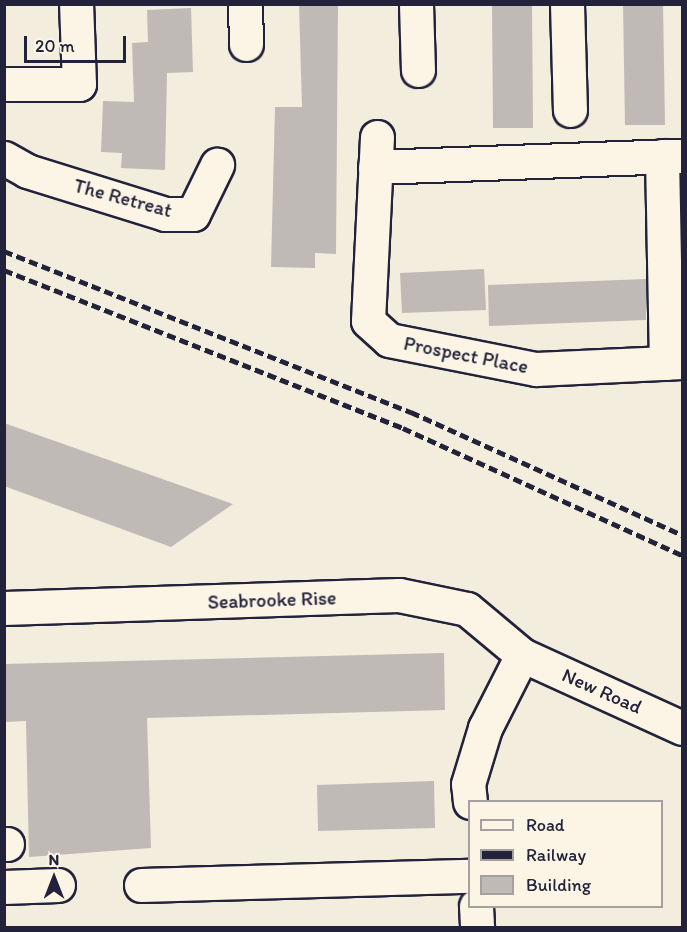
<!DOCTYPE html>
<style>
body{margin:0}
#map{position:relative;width:687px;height:932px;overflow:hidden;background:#f3edde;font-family:Itim,sans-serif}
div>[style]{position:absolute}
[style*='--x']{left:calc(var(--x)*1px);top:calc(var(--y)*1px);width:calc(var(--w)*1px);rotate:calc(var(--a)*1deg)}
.building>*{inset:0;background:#bfbab6}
.roads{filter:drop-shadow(2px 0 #22223b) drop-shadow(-2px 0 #22223b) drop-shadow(0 2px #22223b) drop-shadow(0 -2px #22223b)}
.minor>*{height:33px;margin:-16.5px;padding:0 16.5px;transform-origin:16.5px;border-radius:16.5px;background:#fcf5e5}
.rail>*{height:4.5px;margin-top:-2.25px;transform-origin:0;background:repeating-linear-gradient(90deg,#22223b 0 9px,transparent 0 13.5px)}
span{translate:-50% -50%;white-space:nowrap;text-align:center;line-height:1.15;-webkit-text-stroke:6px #fcf5e5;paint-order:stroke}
.street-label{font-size:20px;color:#22223b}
.frame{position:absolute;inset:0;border:6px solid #22223b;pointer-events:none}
.legend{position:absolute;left:468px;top:800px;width:195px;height:108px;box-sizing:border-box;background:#fcf5e5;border:2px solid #a5a1a1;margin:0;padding:8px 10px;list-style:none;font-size:18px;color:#22223b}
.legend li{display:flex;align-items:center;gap:12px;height:30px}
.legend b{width:30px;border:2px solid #a5a1a1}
.north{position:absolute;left:24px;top:848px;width:60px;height:60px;-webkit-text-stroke:4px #fcf5e5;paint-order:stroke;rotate:0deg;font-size:16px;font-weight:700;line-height:24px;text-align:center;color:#22223b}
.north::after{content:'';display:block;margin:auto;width:21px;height:27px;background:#22223b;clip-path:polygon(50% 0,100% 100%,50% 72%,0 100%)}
.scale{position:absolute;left:24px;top:36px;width:102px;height:27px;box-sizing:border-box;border:3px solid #22223b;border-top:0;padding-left:8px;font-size:18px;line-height:21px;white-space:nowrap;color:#22223b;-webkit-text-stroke:4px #fcf5e5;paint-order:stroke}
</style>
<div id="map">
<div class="building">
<i style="clip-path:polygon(299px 4px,338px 4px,336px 254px,315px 253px,315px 268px,271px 267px,275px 107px,302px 107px)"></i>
<i style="clip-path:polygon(492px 4px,532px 4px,533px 128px,493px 128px)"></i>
<i style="clip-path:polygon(623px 4px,663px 4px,665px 125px,625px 125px)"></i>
<i style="clip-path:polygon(191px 8px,193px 72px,167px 73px,165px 170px,121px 168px,122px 153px,101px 152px,103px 101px,134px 102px,132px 43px,148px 42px,147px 10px)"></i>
<i style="clip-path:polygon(484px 269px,486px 310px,402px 313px,400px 273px)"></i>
<i style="clip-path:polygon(646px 279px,646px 320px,489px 326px,488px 285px)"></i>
<i style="clip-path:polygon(4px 423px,233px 504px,171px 547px,4px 486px)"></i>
<i style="clip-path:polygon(444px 653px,445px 710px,147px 718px,151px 848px,29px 857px,26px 721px,4px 722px,4px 664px)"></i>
<i style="clip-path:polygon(434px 781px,435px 828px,318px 831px,317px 785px)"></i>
</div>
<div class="roads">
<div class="minor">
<i style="--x:245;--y:4;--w:40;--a:88.6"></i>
<i style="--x:416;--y:4;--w:66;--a:88.3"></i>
<i style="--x:567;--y:4;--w:106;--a:88.4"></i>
<i style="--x:4;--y:84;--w:75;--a:0"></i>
<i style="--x:79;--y:84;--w:80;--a:-92.1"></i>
<i style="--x:377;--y:137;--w:184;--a:92.8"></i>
<i style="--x:368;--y:321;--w:28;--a:42"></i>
<i style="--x:389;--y:340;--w:150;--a:11.2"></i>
<i style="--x:536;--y:369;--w:146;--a:-2.7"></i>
<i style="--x:662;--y:156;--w:207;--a:88.9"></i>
<i style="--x:4;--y:158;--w:26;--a:29"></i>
<i style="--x:27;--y:171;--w:145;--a:17.3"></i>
<i style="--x:165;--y:214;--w:28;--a:0"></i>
<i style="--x:193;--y:214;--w:55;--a:-63.9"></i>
<i style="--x:375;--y:167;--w:307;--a:-2.1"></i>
<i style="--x:4;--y:608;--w:395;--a:-1.9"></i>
<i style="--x:399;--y:595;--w:69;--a:11.6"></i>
<i style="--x:467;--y:609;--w:72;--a:39.9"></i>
<i style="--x:522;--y:655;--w:176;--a:24.5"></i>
<i style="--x:470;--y:802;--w:18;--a:-96"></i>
<i style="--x:468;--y:784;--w:59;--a:-73.1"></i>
<i style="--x:485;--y:728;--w:82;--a:-63.1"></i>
<i style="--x:4;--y:844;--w:3;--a:0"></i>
<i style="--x:141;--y:885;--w:329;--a:-1.6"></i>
<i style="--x:4;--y:887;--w:54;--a:-2.1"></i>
<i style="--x:476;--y:906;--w:22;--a:87"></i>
</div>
</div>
<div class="rail">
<i style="--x:4;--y:251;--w:438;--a:21.6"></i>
<i style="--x:411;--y:412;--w:298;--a:24.4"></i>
<i style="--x:4;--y:270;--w:429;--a:21.6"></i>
<i style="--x:403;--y:428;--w:307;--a:24.5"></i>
</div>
<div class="street-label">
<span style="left:123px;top:198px;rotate:15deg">The Retreat</span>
<span style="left:466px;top:355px;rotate:11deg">Prospect Place</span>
<span style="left:272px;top:600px;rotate:-2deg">Seabrooke Rise</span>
<span style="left:602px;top:691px;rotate:24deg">New Road</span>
</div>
<div class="frame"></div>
<ul class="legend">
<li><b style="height:8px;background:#fcf5e5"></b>Road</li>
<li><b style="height:8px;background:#22223b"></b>Railway</li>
<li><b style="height:16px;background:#bfbab6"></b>Building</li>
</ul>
<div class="north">N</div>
<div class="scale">20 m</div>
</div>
